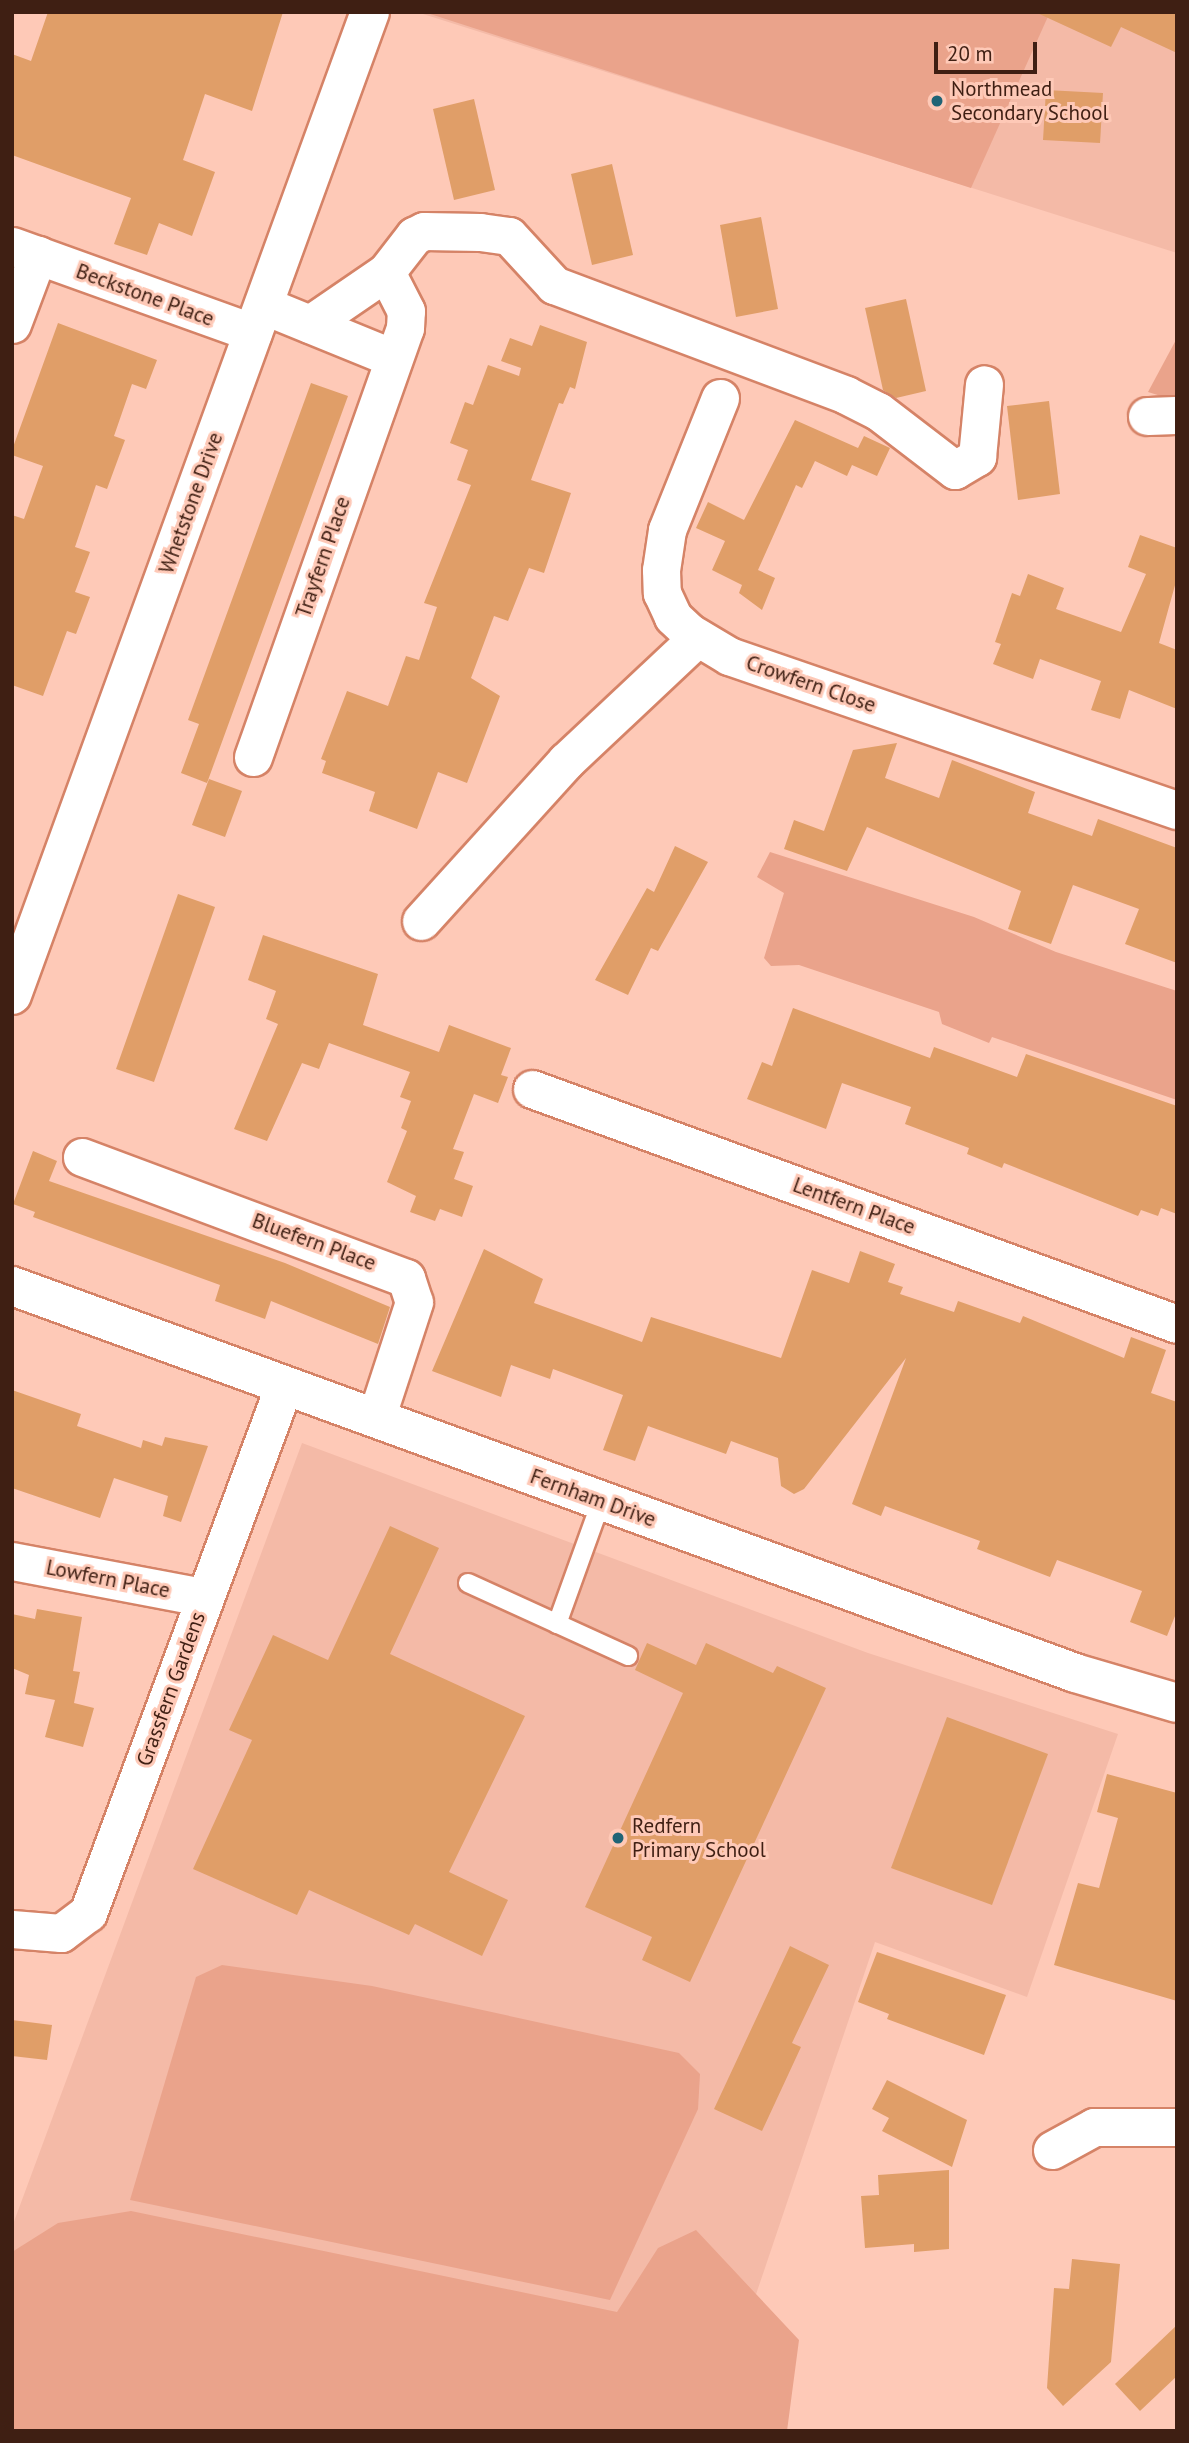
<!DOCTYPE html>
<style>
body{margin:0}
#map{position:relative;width:1189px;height:2443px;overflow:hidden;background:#fec9b7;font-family:"PT Sans",sans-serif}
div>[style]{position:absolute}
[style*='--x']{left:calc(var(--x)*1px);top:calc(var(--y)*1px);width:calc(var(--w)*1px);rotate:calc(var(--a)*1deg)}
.built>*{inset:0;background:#f4baa7}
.green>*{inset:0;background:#eaa38b}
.building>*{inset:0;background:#e09e68}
.roads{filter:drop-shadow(2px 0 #d58367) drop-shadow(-2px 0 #d58367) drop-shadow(0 2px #d58367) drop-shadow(0 -2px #d58367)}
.service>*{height:18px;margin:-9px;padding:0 9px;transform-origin:9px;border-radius:9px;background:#fff}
.minor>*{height:37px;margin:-18.5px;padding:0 18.5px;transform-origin:18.5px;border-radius:18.5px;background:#fff}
.tertiary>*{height:38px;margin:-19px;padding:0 19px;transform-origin:19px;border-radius:19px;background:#fff}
.dots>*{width:19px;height:19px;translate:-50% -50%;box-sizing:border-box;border:4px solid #fec9b7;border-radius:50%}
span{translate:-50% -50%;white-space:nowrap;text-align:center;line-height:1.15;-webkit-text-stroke:6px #fec9b7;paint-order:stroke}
.poi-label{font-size:21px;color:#3f1f13}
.left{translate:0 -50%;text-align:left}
.street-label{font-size:21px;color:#3f1f13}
.frame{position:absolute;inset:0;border:14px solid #3f1f13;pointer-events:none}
.scale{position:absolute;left:934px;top:42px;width:103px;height:32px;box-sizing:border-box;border:4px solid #3f1f13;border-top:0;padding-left:9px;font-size:21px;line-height:24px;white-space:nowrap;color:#3f1f13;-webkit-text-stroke:5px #fec9b7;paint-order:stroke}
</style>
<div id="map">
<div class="built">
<i style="clip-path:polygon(1177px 12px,1177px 253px,423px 14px,424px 12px)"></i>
<i style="clip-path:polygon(302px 1443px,868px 1653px,1118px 1734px,1027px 1997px,875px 1942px,720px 2401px,12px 2264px,12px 2227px)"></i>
</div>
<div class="green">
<i style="clip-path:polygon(424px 12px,1050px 12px,971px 188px)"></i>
<i style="clip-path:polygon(1177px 338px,1177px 401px,1148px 392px)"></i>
<i style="clip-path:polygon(770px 852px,974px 917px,1056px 952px,1177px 991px,1177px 1100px,992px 1037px,989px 1043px,942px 1024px,939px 1012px,799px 965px,771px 966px,764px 958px,784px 893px,757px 877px)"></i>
<i style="clip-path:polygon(222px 1965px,372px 1986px,679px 2053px,700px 2074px,698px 2109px,610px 2300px,130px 2200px,196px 1977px)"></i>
<i style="clip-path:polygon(131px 2211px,617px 2312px,658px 2248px,696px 2230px,799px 2340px,787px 2431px,12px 2431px,12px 2252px,58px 2223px)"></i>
</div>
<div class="building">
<i style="clip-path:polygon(48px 12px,283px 12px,252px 111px,205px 94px,183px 160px,215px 172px,192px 236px,159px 223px,147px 255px,114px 244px,131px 198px,12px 155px,12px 54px,31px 61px)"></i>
<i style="clip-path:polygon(1035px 12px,1177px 12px,1177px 53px,1121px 27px,1111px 47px)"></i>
<i style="clip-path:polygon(1046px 90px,1103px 93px,1100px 143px,1043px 140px)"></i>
<i style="clip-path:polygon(474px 99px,495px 190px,454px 200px,433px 109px)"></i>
<i style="clip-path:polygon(612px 164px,633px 255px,592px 265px,571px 174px)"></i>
<i style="clip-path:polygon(761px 217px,778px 309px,736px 317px,720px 225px)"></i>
<i style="clip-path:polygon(906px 299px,926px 391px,896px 398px,883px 390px,865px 308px)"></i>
<i style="clip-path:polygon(58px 323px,157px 360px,146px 389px,132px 384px,114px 436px,125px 440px,107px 489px,96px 485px,75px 547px,90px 552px,75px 592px,90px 597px,76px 634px,67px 631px,43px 696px,12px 685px,12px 515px,24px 519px,43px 466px,12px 455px,12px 450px)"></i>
<i style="clip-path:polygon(540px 325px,587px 342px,575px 389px,570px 387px,563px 404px,559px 403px,531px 480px,571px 493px,544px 573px,529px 568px,508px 621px,494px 616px,471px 678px,500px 696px,467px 783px,438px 772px,417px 829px,369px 811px,375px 792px,322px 773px,326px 761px,321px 759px,347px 691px,388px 706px,406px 656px,419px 660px,437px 607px,424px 603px,471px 485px,457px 480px,468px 450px,450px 443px,465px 402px,473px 405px,488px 365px,519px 376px,521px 368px,501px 361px,510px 338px,532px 346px)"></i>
<i style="clip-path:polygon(311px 383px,348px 396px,207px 783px,181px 773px,199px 724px,188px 720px)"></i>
<i style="clip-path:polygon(1049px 401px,1060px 494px,1018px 500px,1007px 406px)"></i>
<i style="clip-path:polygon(795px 420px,858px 448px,864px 436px,890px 448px,877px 476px,852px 465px,847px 476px,815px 461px,802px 488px,796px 485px,758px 570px,775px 578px,762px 610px,739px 593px,742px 585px,712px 570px,725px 541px,696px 528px,708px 502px,744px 520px)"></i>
<i style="clip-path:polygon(1140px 535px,1177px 548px,1177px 578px,1159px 643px,1177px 650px,1177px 709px,1129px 690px,1120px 719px,1091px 710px,1101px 681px,1040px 659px,1033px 679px,993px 664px,1001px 644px,995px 642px,1012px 593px,1020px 596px,1028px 574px,1064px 588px,1056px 609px,1121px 632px,1146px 574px,1128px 567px)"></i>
<i style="clip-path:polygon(897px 743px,885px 778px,939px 798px,952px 760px,1035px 792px,1028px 813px,1092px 836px,1098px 819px,1177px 848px,1177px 963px,1125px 944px,1139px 909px,1073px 885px,1051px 944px,1008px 929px,1021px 891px,867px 827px,847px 871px,784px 849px,794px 820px,824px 831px,853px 750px)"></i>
<i style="clip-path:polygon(209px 779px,242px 791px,225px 837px,192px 825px)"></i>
<i style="clip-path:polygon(675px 846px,708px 862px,658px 951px,651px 948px,628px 995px,595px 980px,647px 888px,654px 892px)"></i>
<i style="clip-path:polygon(178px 894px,215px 907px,154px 1082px,116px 1069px)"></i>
<i style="clip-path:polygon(263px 935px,378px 974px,363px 1025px,439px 1052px,449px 1025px,511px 1048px,501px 1075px,508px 1077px,498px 1103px,474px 1094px,453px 1149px,464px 1152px,454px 1179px,473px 1186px,462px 1217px,440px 1209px,435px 1221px,410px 1212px,416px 1196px,387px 1182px,407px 1131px,401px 1128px,411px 1101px,400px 1097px,410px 1072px,329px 1043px,319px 1069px,302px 1063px,267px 1141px,234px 1129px,278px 1024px,266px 1019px,276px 991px,248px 980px)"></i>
<i style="clip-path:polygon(793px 1008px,930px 1058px,934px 1047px,1017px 1077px,1026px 1054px,1177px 1106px,1177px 1214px,1161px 1208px,1158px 1216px,1141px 1210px,1138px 1216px,1004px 1163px,1002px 1168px,967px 1154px,969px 1148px,905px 1124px,911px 1107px,842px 1083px,826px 1129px,747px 1099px,762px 1062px,772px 1066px)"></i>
<i style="clip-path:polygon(33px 1151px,57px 1161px,49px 1181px,285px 1263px,390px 1307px,378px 1344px,271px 1301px,265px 1319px,215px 1301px,220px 1285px,33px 1217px,35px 1212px,13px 1204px)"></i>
<i style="clip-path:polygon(484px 1249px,543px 1279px,534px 1303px,642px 1342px,651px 1317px,781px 1358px,812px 1270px,849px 1283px,860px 1251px,895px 1264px,888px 1282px,903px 1287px,900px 1294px,954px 1312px,958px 1301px,1020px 1323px,1023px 1316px,1124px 1358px,1131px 1337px,1166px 1350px,1151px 1393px,1177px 1402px,1177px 1611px,1167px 1636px,1130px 1622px,1142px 1591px,1057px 1560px,1050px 1577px,977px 1549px,980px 1541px,885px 1506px,881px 1516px,852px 1504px,906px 1358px,804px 1489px,794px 1494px,781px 1486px,778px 1458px,731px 1441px,726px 1454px,648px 1426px,635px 1461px,603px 1450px,623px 1395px,553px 1369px,550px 1379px,511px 1365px,501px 1397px,432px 1371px)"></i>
<i style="clip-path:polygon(12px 1390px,81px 1414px,77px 1426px,141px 1448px,143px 1440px,162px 1446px,165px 1437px,208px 1446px,181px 1522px,163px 1516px,168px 1496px,114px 1478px,100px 1518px,12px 1488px)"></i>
<i style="clip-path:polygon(390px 1526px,439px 1548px,390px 1654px,525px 1716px,449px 1872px,508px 1900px,482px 1956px,415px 1924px,409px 1935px,309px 1890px,297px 1915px,193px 1869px,252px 1740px,229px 1730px,273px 1635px,328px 1660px)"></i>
<i style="clip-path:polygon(37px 1609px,82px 1617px,73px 1671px,80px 1672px,74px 1703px,94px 1708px,83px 1747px,45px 1737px,55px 1700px,25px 1694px,29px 1675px,12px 1668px,12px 1614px,35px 1619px)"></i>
<i style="clip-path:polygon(647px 1643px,696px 1665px,706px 1643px,773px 1673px,777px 1666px,826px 1688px,690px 1982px,642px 1960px,652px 1937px,585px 1907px,683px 1693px,635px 1670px)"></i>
<i style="clip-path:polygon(947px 1717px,1048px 1754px,992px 1905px,891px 1868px)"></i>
<i style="clip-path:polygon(1107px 1774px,1177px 1793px,1177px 2001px,1054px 1965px,1078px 1883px,1099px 1888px,1118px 1818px,1097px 1812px)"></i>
<i style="clip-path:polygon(790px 1946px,829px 1965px,792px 2043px,801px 2047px,762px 2131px,714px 2109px)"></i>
<i style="clip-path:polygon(877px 1952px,1006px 1995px,984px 2055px,887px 2019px,889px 2014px,858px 2002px)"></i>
<i style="clip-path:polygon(12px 2020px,52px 2025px,47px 2060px,12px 2056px)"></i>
<i style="clip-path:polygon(887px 2080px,967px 2120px,952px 2167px,882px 2131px,889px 2118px,872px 2109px)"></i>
<i style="clip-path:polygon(949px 2170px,949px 2249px,914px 2252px,914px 2244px,865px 2248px,861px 2196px,879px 2195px,878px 2175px)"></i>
<i style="clip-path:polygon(1072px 2259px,1120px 2264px,1111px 2362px,1063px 2406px,1047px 2388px,1050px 2344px,1054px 2288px,1069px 2289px)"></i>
<i style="clip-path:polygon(1177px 2325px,1177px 2376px,1140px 2411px,1115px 2384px)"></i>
</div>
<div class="roads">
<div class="service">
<i style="--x:468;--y:1583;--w:176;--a:24.5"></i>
<i style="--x:557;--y:1624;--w:130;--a:-70.2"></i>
</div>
<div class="minor">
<i style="--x:12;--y:246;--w:256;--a:19.8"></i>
<i style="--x:263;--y:305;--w:140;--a:22.2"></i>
<i style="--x:12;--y:324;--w:74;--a:-69.4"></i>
<i style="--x:310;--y:324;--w:92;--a:-34.4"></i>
<i style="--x:386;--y:272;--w:46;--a:-52.1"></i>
<i style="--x:414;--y:236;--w:11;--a:-27"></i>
<i style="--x:424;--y:231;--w:56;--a:1"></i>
<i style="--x:480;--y:232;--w:29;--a:8"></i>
<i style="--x:509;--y:236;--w:67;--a:47.4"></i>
<i style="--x:554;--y:285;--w:312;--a:20.6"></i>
<i style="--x:846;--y:395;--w:36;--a:27"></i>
<i style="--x:878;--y:411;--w:97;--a:37.5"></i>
<i style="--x:955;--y:470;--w:26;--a:-31"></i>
<i style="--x:977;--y:457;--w:73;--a:-84.5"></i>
<i style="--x:720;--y:398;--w:142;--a:111.9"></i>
<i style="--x:667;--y:530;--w:40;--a:98.5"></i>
<i style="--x:661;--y:570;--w:23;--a:88"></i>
<i style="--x:662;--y:593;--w:26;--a:65"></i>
<i style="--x:673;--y:617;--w:22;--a:43"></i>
<i style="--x:689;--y:632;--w:47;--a:31"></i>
<i style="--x:729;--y:656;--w:474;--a:19"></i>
<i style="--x:1147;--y:416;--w:30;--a:-2"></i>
<i style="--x:253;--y:757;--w:455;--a:-70.5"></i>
<i style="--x:405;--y:328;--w:17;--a:-87"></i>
<i style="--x:406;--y:311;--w:44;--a:-117.1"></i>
<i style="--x:421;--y:921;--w:216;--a:-47.8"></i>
<i style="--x:566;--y:761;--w:180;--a:-43.2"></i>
<i style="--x:532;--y:1089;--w:686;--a:20.02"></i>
<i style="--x:82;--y:1157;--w:346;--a:20.5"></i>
<i style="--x:406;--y:1278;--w:25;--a:72"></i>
<i style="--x:414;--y:1302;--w:122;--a:108.1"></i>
<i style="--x:12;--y:1561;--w:194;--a:10.7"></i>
<i style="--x:12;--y:1929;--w:49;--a:4.7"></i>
<i style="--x:61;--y:1933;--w:34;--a:-37"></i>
<i style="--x:88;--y:1913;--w:560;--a:-69.62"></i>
<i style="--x:1052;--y:2150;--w:48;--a:-28.7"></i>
<i style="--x:1094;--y:2127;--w:83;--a:0"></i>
</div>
<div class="tertiary">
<i style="--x:12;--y:995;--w:1046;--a:-69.99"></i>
<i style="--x:12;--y:1286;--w:1131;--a:20"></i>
<i style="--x:1075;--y:1673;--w:106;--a:16.4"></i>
</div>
</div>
<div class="dots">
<i style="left:937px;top:101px;background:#206476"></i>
<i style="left:618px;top:1838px;background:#206476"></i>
</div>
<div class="poi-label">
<span class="left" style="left:951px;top:101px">Northmead<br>Secondary School</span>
<span class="left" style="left:632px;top:1838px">Redfern<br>Primary School</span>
</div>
<div class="street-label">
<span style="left:145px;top:295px;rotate:20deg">Beckstone Place</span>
<span style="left:191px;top:503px;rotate:-70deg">Whetstone Drive</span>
<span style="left:323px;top:557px;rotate:-71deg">Trayfern Place</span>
<span style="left:811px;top:684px;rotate:19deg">Crowfern Close</span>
<span style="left:854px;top:1206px;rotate:20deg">Lentfern Place</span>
<span style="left:314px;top:1242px;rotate:20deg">Bluefern Place</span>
<span style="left:593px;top:1498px;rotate:20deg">Fernham Drive</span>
<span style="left:108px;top:1579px;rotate:11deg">Lowfern Place</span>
<span style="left:171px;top:1689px;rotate:-70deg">Grassfern Gardens</span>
</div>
<div class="frame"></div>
<div class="scale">20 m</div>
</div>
